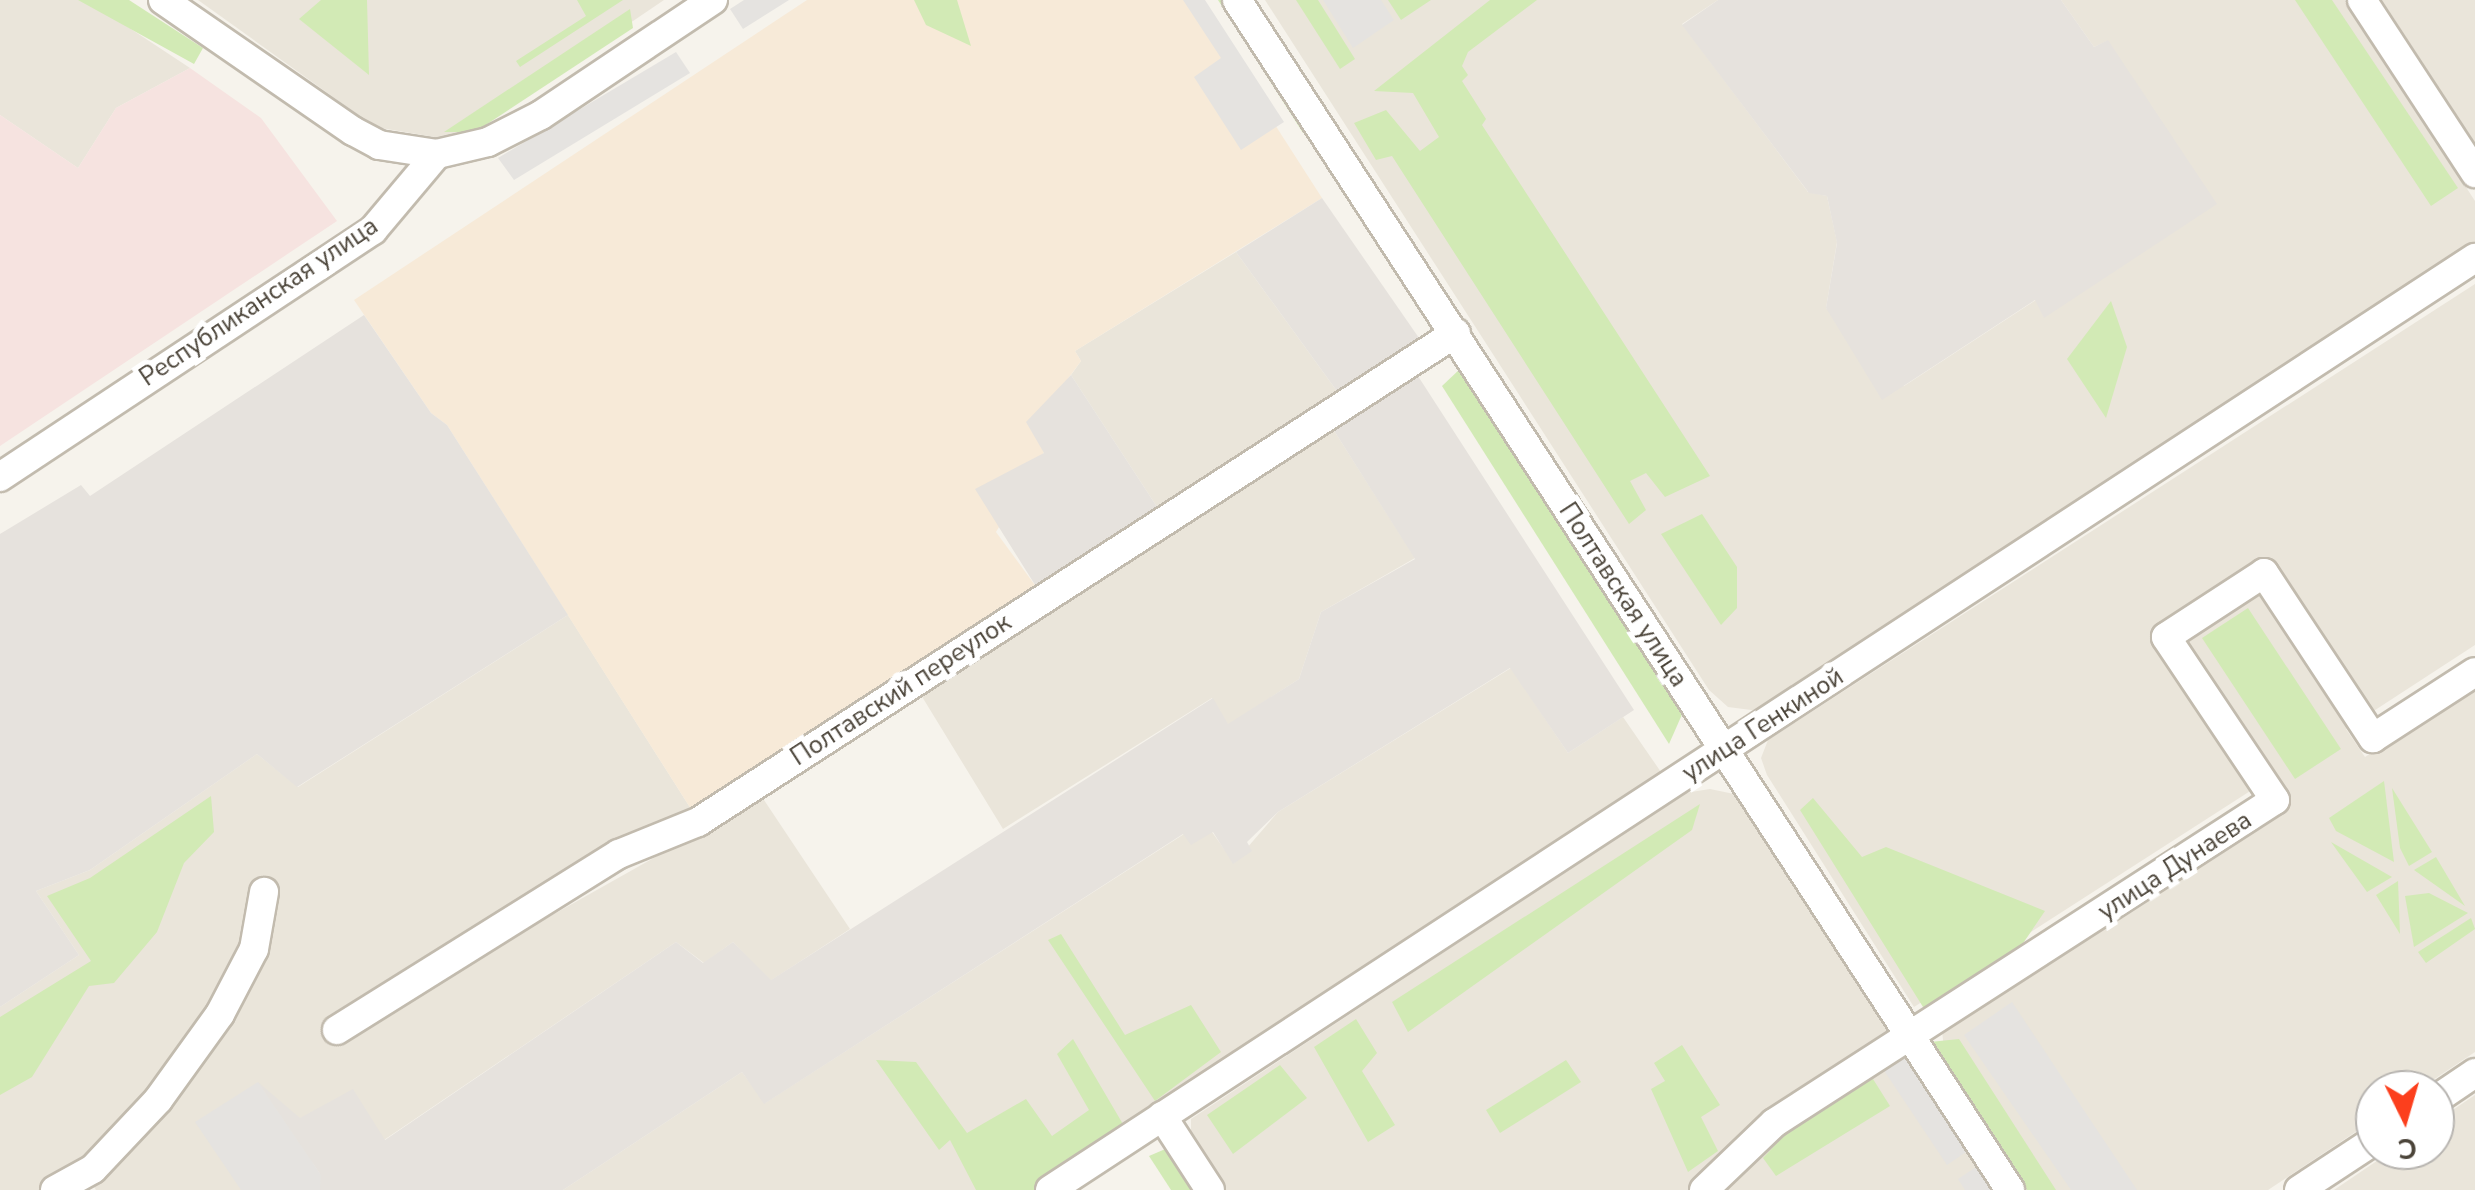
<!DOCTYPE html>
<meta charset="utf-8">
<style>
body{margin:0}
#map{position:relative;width:2475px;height:1190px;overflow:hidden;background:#f6f3ec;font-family:"Nunito Sans",sans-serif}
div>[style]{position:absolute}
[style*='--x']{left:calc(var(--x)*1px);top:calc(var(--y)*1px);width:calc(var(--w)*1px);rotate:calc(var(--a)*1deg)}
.residential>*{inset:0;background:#eae5da}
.commercial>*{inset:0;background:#f7ead8}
.industrial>*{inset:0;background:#e6e2dd}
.medical>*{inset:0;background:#f6e3e0}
.green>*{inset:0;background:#d2eab5}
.parking>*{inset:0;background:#e5e3e0}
.roads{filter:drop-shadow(2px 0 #c2bbae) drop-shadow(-2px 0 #c2bbae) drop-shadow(0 2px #c2bbae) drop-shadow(0 -2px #c2bbae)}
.minor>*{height:28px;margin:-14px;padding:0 14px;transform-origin:14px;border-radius:14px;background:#fff}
span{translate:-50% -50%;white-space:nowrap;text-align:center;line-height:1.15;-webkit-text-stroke:10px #fff;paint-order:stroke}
.street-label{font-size:25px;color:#4b4439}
.north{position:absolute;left:2355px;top:1070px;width:100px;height:100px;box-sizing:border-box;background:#fff;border:2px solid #b7b4b0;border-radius:50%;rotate:175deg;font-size:28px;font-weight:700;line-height:40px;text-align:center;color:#4b4439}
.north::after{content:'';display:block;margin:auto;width:35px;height:45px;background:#fc3f1d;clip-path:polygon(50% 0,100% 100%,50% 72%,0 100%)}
</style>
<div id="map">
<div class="residential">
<i style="clip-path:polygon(0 0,87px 0,190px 68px,116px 108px,78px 168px,0 115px)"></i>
<i style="clip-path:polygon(198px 0,664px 0,475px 128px,440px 138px,375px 127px)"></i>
<i style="clip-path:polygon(1265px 0,1718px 0,1682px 24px,1808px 192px,1827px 196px,1837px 242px,1826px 308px,1904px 386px,2036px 300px,2044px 317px,2107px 41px,2094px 47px,2061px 0,2345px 0,2475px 201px,2475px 241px,1759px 711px,1728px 707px,1709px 690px)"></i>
<i style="clip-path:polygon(2382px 0,2475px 0,2475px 144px)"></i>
<i style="clip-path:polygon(1236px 252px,1339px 394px,1161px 513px,1071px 375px,1081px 361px,1075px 351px)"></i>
<i style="clip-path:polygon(2475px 284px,2475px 645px,2346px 729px,2365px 757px,2475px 684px,2475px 1052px,2418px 1090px,2375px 1090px,2375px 1119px,2268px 1190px,2034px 1190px,1944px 1048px,1942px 1031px,2291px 803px,2272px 777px,1914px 1007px,1767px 775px,1761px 758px,1768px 740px)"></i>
<i style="clip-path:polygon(1333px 429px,1415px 558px,1321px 612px,1299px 679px,1228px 725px,1212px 698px,1003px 829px,921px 695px)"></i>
<i style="clip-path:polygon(568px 615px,691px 809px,614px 844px,394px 1004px,762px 797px,850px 929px,770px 981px,733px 942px,704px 963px,676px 942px,384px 1140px,300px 1118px,320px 1190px,96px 1190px,93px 1185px,219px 1038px,201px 1025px,80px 1167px,39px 1190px,0 1190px,0 1007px,79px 955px,36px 891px,90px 870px,257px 754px,298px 787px)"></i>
<i style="clip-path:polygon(1511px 668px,1568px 753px,1623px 717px,1663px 775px,1029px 1190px,563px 1190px,742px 1072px,765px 1103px,1184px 834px,1212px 832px,1234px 863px,1278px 812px)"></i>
<i style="clip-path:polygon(1710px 789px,1734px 794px,1996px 1190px,1223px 1190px,1191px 1141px,1191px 1119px,1685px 793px)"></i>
<i style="clip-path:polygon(2475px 1095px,2475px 1190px,2334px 1190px,2393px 1150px,2435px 1150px,2435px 1122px)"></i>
</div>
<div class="commercial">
<i style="clip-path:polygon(807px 0,1195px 0,1322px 198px,1075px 351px,1081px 361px,1045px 410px,1027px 422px,1044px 452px,996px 532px,1037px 588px,691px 809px,447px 425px,431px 413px,354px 300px)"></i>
</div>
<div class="industrial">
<i style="clip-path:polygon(1718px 0,2061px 0,2094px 47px,2108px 40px,2217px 204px,2044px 318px,2035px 300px,1882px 400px,1826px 308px,1837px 243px,1827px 196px,1809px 193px,1682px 25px)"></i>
<i style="clip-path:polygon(1322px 198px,1419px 338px,1339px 394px,1236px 252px)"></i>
<i style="clip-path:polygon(364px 315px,431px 413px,447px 425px,568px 615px,297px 787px,257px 754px,90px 870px,36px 891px,79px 955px,0 1007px,0 534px,81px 485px,90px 496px)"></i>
<i style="clip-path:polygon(1416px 373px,1634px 710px,1568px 753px,1510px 668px,1278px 812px,1247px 842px,1252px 851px,1233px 864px,1213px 832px,1191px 845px,1183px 834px,764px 1104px,742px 1072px,563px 1190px,320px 1190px,320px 1174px,258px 1082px,300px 1118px,353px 1089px,385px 1140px,676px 942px,703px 963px,733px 942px,771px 980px,1213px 698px,1228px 724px,1299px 679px,1321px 612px,1415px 559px,1333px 429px)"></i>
<i style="clip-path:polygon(1071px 375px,1161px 513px,1037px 588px,975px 489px,1044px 453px,1026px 422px)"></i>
</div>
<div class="medical">
<i style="clip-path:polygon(190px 68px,261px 118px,337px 221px,0 446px,0 115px,78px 168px,116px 108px)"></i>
</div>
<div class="green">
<i style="clip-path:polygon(78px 0,129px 0,203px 48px,194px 64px)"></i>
<i style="clip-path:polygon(321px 0,367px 0,369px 75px,299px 19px)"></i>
<i style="clip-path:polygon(577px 0,623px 0,520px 67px,516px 61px,586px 16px)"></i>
<i style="clip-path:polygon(914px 0,957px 0,971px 46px,926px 25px)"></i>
<i style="clip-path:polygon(1218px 0,1225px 0,1307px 126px,1303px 133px)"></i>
<i style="clip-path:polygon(1296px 0,1318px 0,1355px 59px,1340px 69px)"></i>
<i style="clip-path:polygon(1388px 0,1431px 0,1401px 20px)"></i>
<i style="clip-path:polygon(1490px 0,1537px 0,1468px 52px,1462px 66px,1468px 75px,1462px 81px,1486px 119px,1482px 125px,1710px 476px,1665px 497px,1646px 473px,1630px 481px,1646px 510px,1629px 524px,1392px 156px,1376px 160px,1354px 123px,1386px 110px,1420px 151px,1439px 137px,1413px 93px,1374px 91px)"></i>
<i style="clip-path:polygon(2295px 0,2332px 0,2458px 188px,2431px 206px)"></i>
<i style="clip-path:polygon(630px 9px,633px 28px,475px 132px,444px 132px)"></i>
<i style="clip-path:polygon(2111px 301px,2127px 347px,2106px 418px,2067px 359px)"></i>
<i style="clip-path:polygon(1461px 368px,1684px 710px,1669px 744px,1442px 386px)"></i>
<i style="clip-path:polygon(1702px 514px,1737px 567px,1737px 608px,1721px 625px,1661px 534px)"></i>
<i style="clip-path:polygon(2248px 608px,2341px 749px,2295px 779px,2202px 638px)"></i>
<i style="clip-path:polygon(2384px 781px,2394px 862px,2336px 831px,2329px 818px)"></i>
<i style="clip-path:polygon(2392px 788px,2432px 852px,2409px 866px,2400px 848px)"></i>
<i style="clip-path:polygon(211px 796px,214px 832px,184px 863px,157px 932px,114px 983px,89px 986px,32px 1077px,0 1095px,0 1017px,91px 961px,47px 896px,90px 878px)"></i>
<i style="clip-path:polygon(1813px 798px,1862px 857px,1886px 847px,2045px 911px,2013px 958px,1928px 1015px,1800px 810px)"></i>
<i style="clip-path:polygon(1700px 804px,1692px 830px,1408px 1032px,1392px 1002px)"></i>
<i style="clip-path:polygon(2331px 842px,2392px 877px,2367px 892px)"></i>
<i style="clip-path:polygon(2436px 857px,2465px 906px,2414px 870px)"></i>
<i style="clip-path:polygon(2398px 881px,2400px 934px,2376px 895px)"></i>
<i style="clip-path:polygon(2429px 893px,2468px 913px,2414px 947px,2405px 896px)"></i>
<i style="clip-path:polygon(2471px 918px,2475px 929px,2426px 963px,2418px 952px)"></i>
<i style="clip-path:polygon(1061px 934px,1125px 1035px,1191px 1005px,1221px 1052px,1155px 1101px,1048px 940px)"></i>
<i style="clip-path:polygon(1356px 1019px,1377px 1053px,1362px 1071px,1395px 1125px,1368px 1142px,1314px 1047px)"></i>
<i style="clip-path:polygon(1073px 1039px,1127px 1131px,1038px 1190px,976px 1190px,950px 1140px,939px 1150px,876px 1060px,916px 1062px,967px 1133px,1026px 1099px,1052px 1136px,1089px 1110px,1057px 1054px)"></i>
<i style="clip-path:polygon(1959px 1039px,2056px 1190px,2027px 1190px,1930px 1042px)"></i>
<i style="clip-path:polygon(1682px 1045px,1720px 1105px,1701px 1117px,1718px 1151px,1688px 1172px,1651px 1089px,1665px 1081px,1654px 1063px)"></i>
<i style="clip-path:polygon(1566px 1060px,1581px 1082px,1500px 1133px,1486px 1110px)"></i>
<i style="clip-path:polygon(1280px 1065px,1307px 1098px,1233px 1154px,1207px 1115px)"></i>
<i style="clip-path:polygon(1873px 1079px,1890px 1106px,1776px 1176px,1763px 1158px,1799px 1120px)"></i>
<i style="clip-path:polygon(1170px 1147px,1197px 1190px,1171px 1190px,1149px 1156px)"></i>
</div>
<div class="parking">
<i style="clip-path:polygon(744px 0,789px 0,743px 29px,730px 9px)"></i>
<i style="clip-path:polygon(1183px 0,1205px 0,1284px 122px,1241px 150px,1194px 77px,1221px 58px)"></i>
<i style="clip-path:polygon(1323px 0,1381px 0,1394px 20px,1353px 48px)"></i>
<i style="clip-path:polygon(676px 52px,690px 73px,514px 180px,498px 158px)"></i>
<i style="clip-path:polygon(2012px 1002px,2137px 1190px,2071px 1190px,1964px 1035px)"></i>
<i style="clip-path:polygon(1903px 1051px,1969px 1150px,1947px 1165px,1881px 1066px)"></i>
<i style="clip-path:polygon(258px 1082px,321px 1175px,320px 1190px,241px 1190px,195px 1122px)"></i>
<i style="clip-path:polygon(1979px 1165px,1996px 1190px,1965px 1190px,1958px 1179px)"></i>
</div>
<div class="roads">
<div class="minor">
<i style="--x:163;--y:0;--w:231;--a:34.6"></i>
<i style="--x:353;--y:131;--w:30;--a:28"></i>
<i style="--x:379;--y:145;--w:59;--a:8.8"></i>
<i style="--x:437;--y:154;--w:52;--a:-13.2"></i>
<i style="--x:488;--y:142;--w:59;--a:-27"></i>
<i style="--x:541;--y:115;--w:207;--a:-33.8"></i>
<i style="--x:1237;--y:0;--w:1419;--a:56.99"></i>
<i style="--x:2362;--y:0;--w:207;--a:56.8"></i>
<i style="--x:0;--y:477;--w:447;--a:-33.5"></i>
<i style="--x:373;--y:230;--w:99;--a:-49.9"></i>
<i style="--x:337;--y:1030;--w:332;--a:-32"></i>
<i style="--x:619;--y:854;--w:85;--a:-22.1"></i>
<i style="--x:698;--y:822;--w:902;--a:-32.83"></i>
<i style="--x:2435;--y:1100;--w:48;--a:-34"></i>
<i style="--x:1162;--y:1116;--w:88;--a:57"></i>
<i style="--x:55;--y:1190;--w:43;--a:-28.9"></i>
<i style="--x:93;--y:1169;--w:95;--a:-46.7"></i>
<i style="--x:158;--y:1100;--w:106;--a:-54.2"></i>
<i style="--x:220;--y:1014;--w:73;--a:-62.4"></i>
<i style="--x:254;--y:949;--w:58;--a:-80"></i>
<i style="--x:1050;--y:1190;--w:1703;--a:-33.19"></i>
<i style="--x:1704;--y:1190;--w:97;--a:-43.7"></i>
<i style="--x:1774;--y:1123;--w:596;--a:-32.81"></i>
<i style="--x:2275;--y:800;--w:196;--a:-123.8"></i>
<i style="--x:2166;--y:637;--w:117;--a:-33.1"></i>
<i style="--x:2264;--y:573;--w:198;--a:56.6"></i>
<i style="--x:2373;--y:738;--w:121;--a:-32.9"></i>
<i style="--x:2299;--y:1190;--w:91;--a:-33.3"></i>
</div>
</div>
<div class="street-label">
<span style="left:259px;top:302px;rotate:-34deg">Республиканская улица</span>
<span style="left:1623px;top:595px;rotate:57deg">Полтавская улица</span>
<span style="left:901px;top:690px;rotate:-33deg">Полтавский переулок</span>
<span style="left:1763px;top:725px;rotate:-33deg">улица Генкиной</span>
<span style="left:2175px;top:866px;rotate:-33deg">улица Дунаева</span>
</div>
<div class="north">С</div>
</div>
